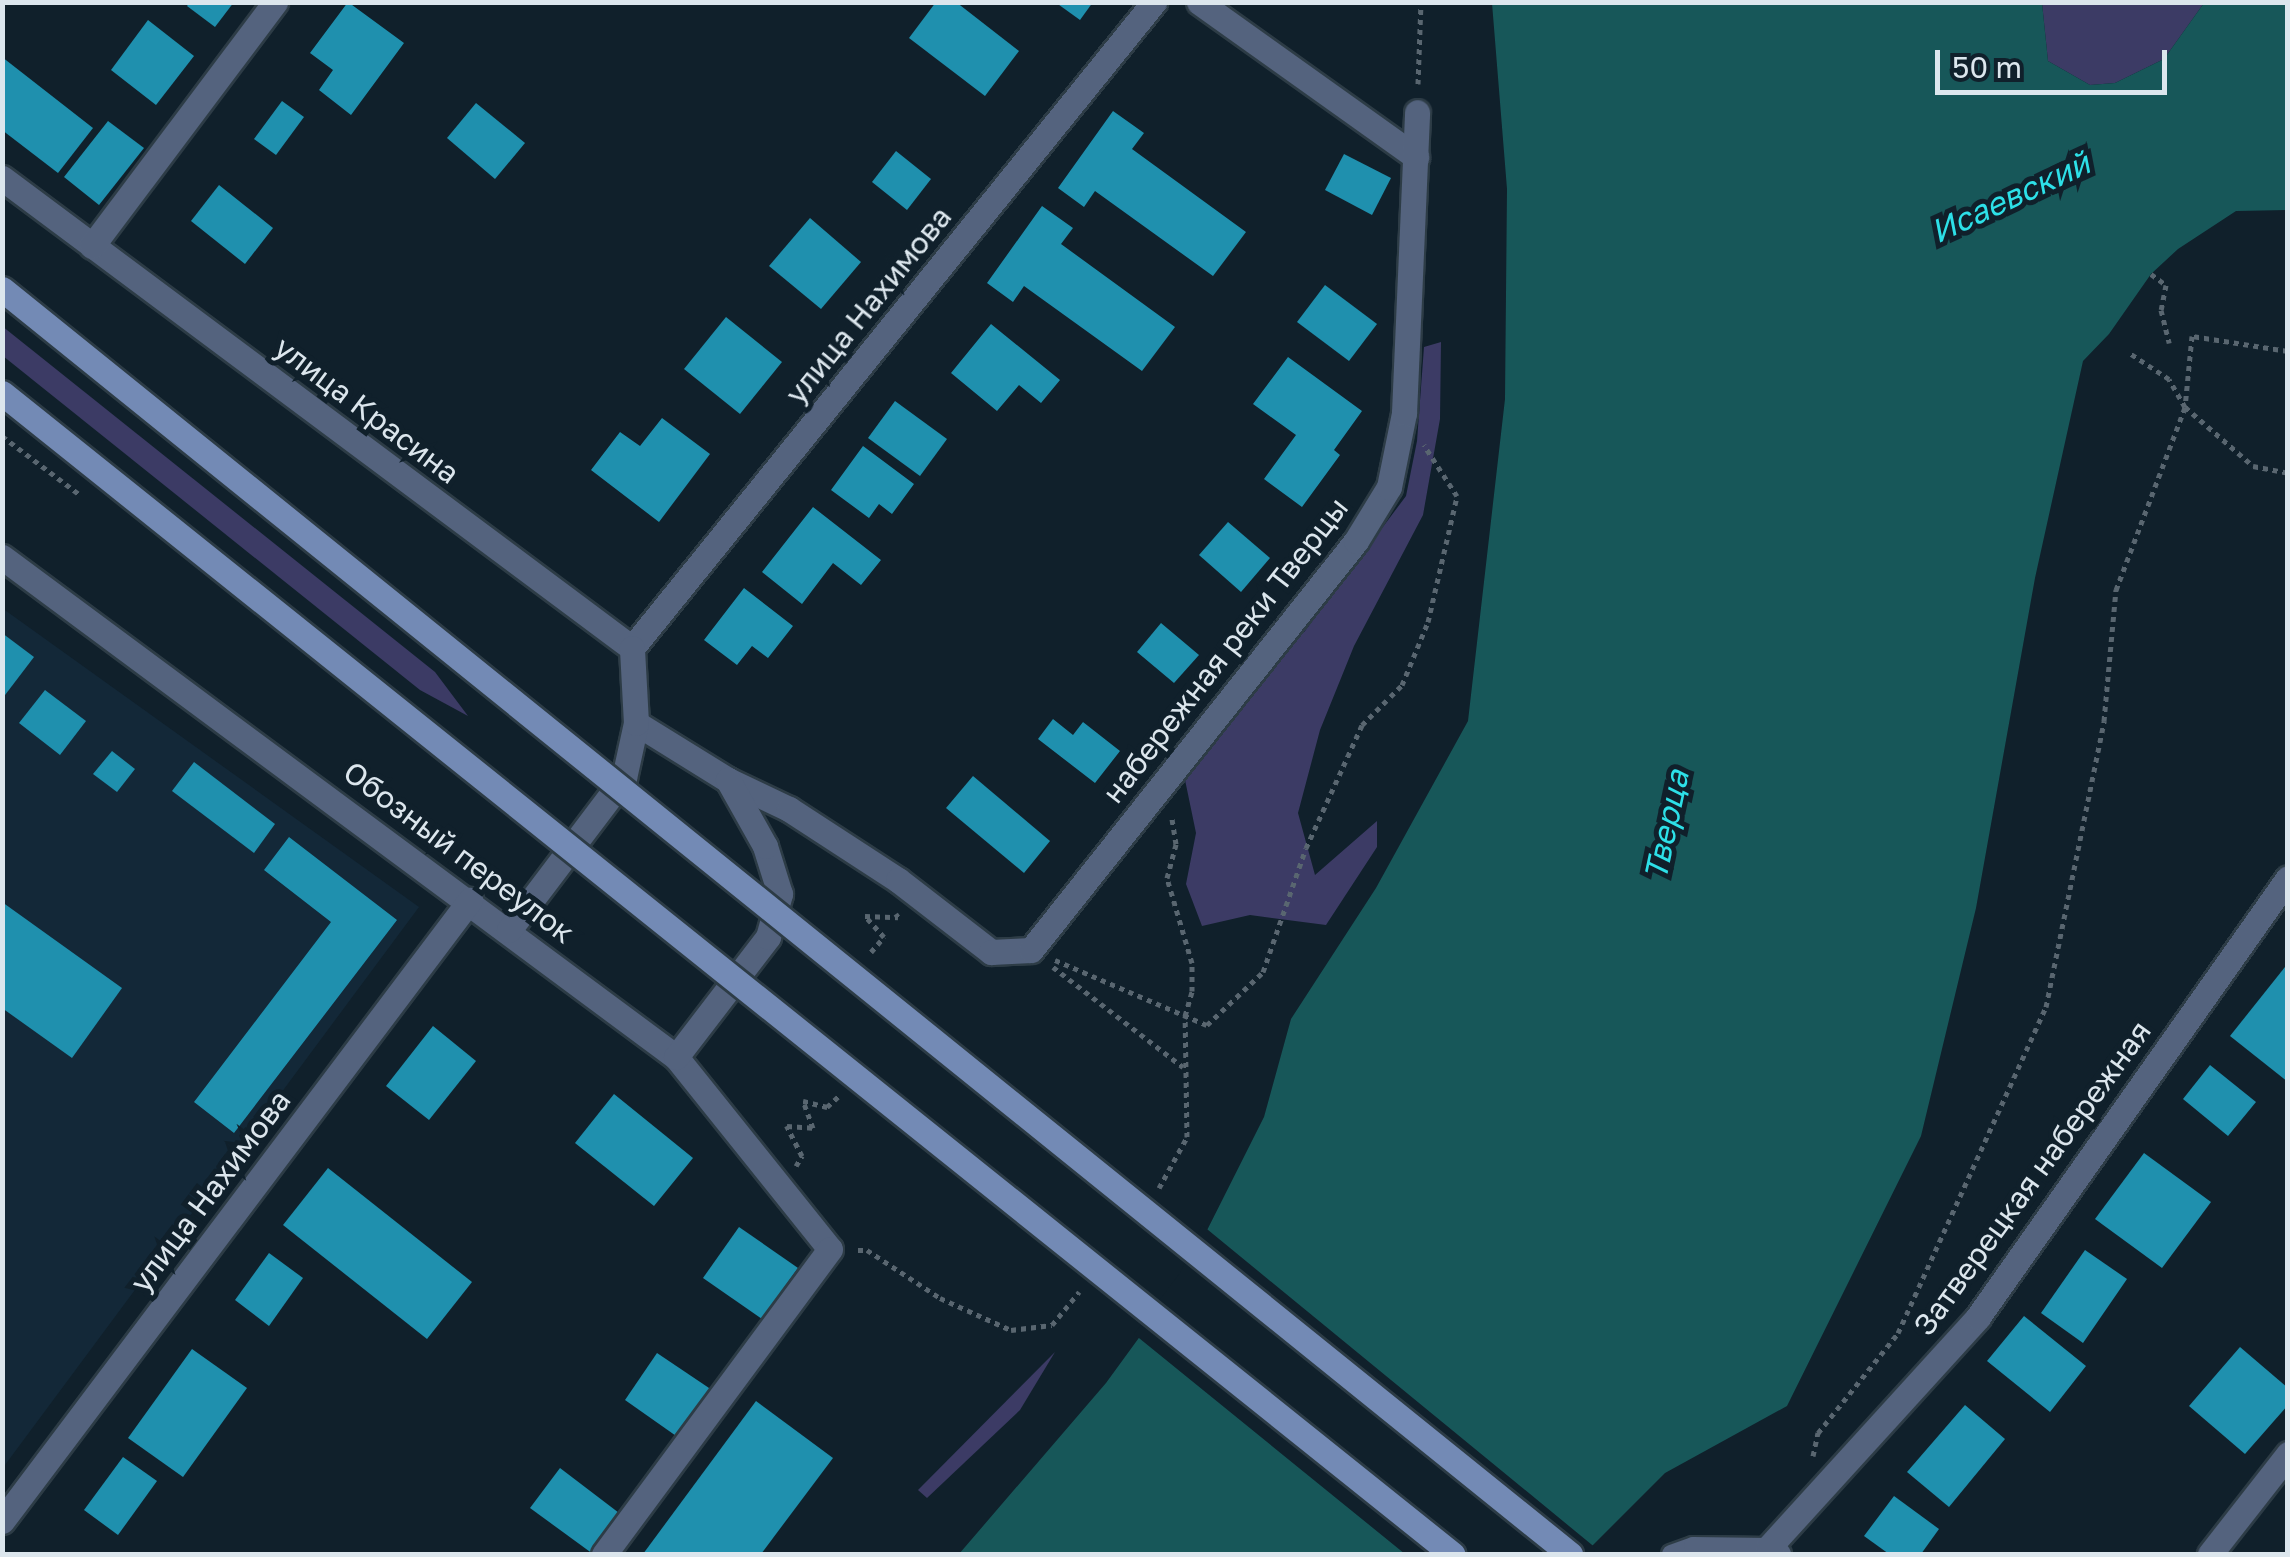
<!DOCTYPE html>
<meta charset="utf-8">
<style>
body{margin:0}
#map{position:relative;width:2290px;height:1557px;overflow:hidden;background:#10202b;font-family:"Golos Text",sans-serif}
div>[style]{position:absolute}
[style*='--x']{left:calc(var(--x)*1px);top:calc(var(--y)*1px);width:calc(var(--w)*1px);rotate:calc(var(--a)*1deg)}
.built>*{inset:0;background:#132838}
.green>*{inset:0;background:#3c3b65}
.water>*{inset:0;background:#175759}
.pier>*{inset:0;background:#10202b}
.building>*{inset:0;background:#1f90ae}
.path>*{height:5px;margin-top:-2.5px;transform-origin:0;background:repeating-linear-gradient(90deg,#596670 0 5px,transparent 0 10px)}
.roads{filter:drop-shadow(2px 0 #2d3c46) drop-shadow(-2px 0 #2d3c46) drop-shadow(0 2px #2d3c46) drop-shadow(0 -2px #2d3c46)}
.lane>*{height:18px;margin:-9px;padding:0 9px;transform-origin:9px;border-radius:9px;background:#54637e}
.street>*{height:25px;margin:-12.5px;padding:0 12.5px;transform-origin:12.5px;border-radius:12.5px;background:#54637e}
.bridges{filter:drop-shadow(2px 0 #2d3c46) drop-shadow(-2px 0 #2d3c46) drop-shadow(0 2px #2d3c46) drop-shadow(0 -2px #2d3c46)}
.secondary-bridge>*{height:25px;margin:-12.5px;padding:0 12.5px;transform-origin:12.5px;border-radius:12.5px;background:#738ab5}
span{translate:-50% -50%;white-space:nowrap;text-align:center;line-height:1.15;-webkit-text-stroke:10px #10202b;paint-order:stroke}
.street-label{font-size:30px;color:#dce6ed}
.water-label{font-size:32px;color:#2de0e8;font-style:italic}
.frame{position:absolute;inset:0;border:5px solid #dce6ed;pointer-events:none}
.scale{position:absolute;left:1935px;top:50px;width:232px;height:45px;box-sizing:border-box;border:5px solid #dce6ed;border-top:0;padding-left:12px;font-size:30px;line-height:35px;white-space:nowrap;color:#dce6ed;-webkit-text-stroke:8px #10202b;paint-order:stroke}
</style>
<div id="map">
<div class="built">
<i style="clip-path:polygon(2px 608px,419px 907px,5px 1465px,2px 1463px)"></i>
</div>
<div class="green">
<i style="clip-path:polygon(2042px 3px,2204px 3px,2164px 59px,2115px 83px,2090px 85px,2048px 61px)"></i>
<i style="clip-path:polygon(2px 326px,435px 672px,468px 716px,420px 690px,3px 356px)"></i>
<i style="clip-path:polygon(1441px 342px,1440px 419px,1423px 515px,1354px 646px,1320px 730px,1298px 813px,1315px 875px,1377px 821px,1377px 847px,1326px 925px,1250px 915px,1202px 926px,1186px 884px,1196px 833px,1184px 775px,1233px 704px,1305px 631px,1406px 496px,1417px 441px,1424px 347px)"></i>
<i style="clip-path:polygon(1055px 1352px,1020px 1410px,927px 1498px,918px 1490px)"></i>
</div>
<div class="water">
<i style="clip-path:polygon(1492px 3px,2042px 3px,2048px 61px,2090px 85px,2115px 83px,2164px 59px,2204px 3px,2287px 3px,2287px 210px,2236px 211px,2178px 249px,2151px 274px,2109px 334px,2083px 361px,2035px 578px,1976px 908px,1921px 1136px,1787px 1406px,1665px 1473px,1584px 1554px,959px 1554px,1106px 1383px,1184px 1276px,1264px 1117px,1291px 1019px,1376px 888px,1468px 721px,1505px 399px,1507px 189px)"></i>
</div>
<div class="pier">
<i style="clip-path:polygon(1202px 1225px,1597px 1549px,1591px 1554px,1405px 1554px,1134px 1334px,1180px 1273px)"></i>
</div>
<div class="building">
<i style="clip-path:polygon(190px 2px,234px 2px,215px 27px,187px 6px)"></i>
<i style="clip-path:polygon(348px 2px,404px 43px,351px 115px,319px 90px,333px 70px,310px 53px)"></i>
<i style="clip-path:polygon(936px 2px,956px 2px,1019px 51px,985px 96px,909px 38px)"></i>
<i style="clip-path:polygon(1055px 2px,1093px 2px,1080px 20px)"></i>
<i style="clip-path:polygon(148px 20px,194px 56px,156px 105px,111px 70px)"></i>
<i style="clip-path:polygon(2px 57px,93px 128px,58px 173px,2px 130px)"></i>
<i style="clip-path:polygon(282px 101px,304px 117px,276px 155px,254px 139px)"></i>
<i style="clip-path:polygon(476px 103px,525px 143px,495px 179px,447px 138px)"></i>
<i style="clip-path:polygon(1113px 111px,1144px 133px,1132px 149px,1246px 232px,1213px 276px,1095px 191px,1084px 207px,1058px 188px)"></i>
<i style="clip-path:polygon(108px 121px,144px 148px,99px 205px,64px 177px)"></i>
<i style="clip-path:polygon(896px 151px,931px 179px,907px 210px,872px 182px)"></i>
<i style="clip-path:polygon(1344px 154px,1391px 178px,1372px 215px,1325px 190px)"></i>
<i style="clip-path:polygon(219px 185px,273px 228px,245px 264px,191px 221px)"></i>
<i style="clip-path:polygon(1042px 206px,1073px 228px,1061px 244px,1175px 327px,1142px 371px,1024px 286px,1013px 302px,987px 283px)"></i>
<i style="clip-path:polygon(810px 218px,861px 262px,821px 309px,769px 266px)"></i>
<i style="clip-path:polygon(1325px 285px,1377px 324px,1349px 361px,1297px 322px)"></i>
<i style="clip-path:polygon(726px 317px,782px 362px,740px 414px,684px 369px)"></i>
<i style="clip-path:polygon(991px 324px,1060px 380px,1041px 403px,1019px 385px,997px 411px,951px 373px)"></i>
<i style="clip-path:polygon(1288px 357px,1362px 411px,1334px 450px,1340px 455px,1302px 507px,1264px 479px,1296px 435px,1253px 404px)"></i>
<i style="clip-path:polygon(895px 401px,947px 439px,920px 476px,868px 438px)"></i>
<i style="clip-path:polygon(662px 418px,710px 454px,659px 522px,591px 470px,620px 432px,640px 446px)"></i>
<i style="clip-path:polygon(863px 446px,914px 484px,892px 514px,879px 504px,869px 518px,831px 490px)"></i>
<i style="clip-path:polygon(813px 507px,881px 560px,861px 585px,833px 563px,802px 604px,762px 572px)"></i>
<i style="clip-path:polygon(1228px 522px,1270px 558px,1241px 592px,1199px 555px)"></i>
<i style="clip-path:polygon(744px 588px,793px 626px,768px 658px,752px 646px,737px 665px,704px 640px)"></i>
<i style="clip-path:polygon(1161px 623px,1199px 655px,1174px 683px,1137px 652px)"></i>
<i style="clip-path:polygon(2px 633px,34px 657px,2px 699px)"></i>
<i style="clip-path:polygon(45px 690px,86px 721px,60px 755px,19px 723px)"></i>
<i style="clip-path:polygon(1053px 719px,1073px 735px,1083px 722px,1120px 751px,1095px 783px,1038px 739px)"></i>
<i style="clip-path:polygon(112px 751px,135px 769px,117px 792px,93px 774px)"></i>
<i style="clip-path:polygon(194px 762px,275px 824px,254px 853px,172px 791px)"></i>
<i style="clip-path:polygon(973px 776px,1050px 841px,1024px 873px,946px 808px)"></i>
<i style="clip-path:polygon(289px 837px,397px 920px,234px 1133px,194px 1102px,331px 922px,264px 870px)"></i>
<i style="clip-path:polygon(2px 902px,122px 988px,72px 1058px,2px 1008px)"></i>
<i style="clip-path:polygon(2285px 967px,2288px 968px,2288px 1082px,2230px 1036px)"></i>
<i style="clip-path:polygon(433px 1026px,476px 1061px,429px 1120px,386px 1086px)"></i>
<i style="clip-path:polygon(2210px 1065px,2256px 1102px,2228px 1136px,2183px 1099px)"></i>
<i style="clip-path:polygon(614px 1094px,693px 1158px,654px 1206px,575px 1143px)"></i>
<i style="clip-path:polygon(2144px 1153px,2211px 1202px,2162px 1268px,2095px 1219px)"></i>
<i style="clip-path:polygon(328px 1168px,472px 1282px,427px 1339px,283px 1225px)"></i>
<i style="clip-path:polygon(739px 1227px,798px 1268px,762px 1319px,703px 1278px)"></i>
<i style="clip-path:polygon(2085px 1250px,2127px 1279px,2083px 1343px,2041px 1313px)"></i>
<i style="clip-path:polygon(269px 1253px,303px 1278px,269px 1326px,235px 1300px)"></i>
<i style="clip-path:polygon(2024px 1316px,2086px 1366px,2050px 1412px,1987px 1361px)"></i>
<i style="clip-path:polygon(2240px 1347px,2288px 1388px,2288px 1405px,2245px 1454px,2189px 1406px)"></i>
<i style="clip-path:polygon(192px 1349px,247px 1388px,183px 1477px,128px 1438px)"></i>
<i style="clip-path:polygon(657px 1353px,712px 1390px,679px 1438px,625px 1400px)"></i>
<i style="clip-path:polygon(756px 1401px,833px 1458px,761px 1554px,643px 1554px)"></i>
<i style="clip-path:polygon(1965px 1405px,2005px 1439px,1949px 1507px,1907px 1472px)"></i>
<i style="clip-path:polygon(123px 1457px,157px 1481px,118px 1535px,84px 1510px)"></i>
<i style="clip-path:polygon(560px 1468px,623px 1516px,593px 1554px,530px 1508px)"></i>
<i style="clip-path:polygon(1894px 1496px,1939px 1529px,1921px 1554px,1889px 1554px,1864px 1536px)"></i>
</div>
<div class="path">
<i style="--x:1418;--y:84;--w:82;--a:-87.9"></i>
<i style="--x:2151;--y:274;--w:19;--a:36"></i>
<i style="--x:2166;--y:285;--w:25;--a:101"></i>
<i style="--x:2161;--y:310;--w:34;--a:76"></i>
<i style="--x:2288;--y:351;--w:97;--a:-171.1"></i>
<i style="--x:2192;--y:336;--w:71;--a:95.6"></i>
<i style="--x:2185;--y:407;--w:90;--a:40.9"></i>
<i style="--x:2253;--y:466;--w:36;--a:11"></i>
<i style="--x:2;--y:436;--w:98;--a:37.1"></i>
<i style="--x:871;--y:952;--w:20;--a:-49"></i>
<i style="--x:884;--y:937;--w:28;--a:-132"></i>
<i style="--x:865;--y:916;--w:33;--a:2"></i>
<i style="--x:898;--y:917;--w:4;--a:-124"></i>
<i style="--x:1055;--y:960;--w:165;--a:23.2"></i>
<i style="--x:1207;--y:1025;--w:77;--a:-43.4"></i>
<i style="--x:1263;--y:972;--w:131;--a:-70.9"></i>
<i style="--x:1306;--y:848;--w:135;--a:-65.5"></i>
<i style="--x:1362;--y:725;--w:57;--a:-45"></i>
<i style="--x:1402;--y:685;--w:68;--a:-67.6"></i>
<i style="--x:1428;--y:622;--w:129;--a:-77"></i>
<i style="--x:1457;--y:496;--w:61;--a:-122.9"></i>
<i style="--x:1053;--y:967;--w:164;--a:37.6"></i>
<i style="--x:796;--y:1166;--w:12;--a:-59"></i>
<i style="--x:802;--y:1156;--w:34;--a:-117"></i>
<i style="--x:787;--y:1126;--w:26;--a:4"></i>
<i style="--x:813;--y:1128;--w:29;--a:-110"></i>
<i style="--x:803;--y:1101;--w:25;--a:14"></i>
<i style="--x:827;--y:1107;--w:16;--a:-43"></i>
<i style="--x:1159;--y:1188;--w:58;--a:-61.2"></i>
<i style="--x:1187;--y:1137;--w:121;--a:-90.9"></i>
<i style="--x:1185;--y:1016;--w:26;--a:-74"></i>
<i style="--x:1192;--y:991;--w:28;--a:-90"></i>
<i style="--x:1192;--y:963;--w:89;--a:-106.4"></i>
<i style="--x:1167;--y:878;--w:35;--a:-75"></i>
<i style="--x:1176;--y:844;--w:26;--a:-99"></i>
<i style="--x:858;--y:1250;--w:9;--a:0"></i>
<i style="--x:867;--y:1250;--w:87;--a:33.3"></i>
<i style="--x:940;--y:1298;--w:78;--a:24.3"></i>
<i style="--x:1011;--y:1330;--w:41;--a:-7"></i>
<i style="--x:1052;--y:1325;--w:43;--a:-50.7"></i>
<i style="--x:1813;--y:1456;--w:24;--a:-78"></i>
<i style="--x:1818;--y:1433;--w:128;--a:-51.3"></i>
<i style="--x:1898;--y:1333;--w:358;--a:-65.6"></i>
<i style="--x:2046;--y:1007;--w:292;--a:-78.5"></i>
<i style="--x:2104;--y:721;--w:132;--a:-84.8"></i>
<i style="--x:2116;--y:590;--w:196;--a:-69.3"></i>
<i style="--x:2185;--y:407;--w:32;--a:-120"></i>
<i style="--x:2169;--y:379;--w:49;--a:-146.6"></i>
</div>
<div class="roads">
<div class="lane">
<i style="--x:1671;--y:1554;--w:23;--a:-20"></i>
<i style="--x:1693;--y:1546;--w:76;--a:0.8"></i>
</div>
<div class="street">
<i style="--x:1199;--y:2;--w:267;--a:35.5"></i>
<i style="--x:2;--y:178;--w:786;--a:36.72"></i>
<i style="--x:92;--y:246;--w:305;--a:-53.1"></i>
<i style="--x:2;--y:557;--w:839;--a:36.57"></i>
<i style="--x:676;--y:1057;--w:246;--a:51.3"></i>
<i style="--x:830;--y:1249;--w:380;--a:126.5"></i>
<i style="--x:632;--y:648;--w:831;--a:-51.06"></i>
<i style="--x:636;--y:723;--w:108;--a:31.8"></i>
<i style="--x:728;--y:780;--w:68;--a:25.4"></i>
<i style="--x:789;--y:809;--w:130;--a:33.1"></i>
<i style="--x:898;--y:880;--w:118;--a:37.7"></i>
<i style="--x:991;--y:952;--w:40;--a:-2.9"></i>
<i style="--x:1031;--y:950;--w:522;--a:-51.53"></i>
<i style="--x:1356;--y:541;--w:63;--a:-58.6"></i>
<i style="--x:1389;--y:487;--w:76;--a:-78.5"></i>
<i style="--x:1404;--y:413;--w:301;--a:-87.5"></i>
<i style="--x:509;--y:930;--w:191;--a:-52.9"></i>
<i style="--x:624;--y:778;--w:56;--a:-77.7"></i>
<i style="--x:636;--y:723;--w:75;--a:-93.1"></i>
<i style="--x:676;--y:1057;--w:151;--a:-52.5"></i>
<i style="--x:768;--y:937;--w:45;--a:-74.4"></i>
<i style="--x:780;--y:894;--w:50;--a:-107.4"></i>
<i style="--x:765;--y:846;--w:76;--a:-119.3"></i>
<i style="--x:2;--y:1521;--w:778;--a:-53"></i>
<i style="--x:1778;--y:1554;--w:11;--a:-142"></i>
<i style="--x:1769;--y:1547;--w:311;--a:-47.7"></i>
<i style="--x:1978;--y:1317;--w:537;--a:-54.77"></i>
<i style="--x:2210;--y:1554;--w:127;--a:-52"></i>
</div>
</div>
<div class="bridges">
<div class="secondary-bridge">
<i style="--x:2;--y:289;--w:2015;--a:38.9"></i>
<i style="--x:2;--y:393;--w:1858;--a:38.68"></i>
</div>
</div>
<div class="street-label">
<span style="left:868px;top:305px;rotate:-51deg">улица Нахимова</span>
<span style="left:367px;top:410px;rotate:37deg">улица Красина</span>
<span style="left:1225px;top:650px;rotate:-52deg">набережная реки Тверцы</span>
<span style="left:459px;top:852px;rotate:37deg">Обозный переулок</span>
<span style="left:2032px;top:1178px;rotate:-54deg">Затверецкая набережная</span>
<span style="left:210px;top:1191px;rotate:-53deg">улица Нахимова</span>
</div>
<div class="water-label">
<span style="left:2010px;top:197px;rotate:-25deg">Исаевский</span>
<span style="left:1666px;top:825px;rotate:-78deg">Тверца</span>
</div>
<div class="frame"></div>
<div class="scale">50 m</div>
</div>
